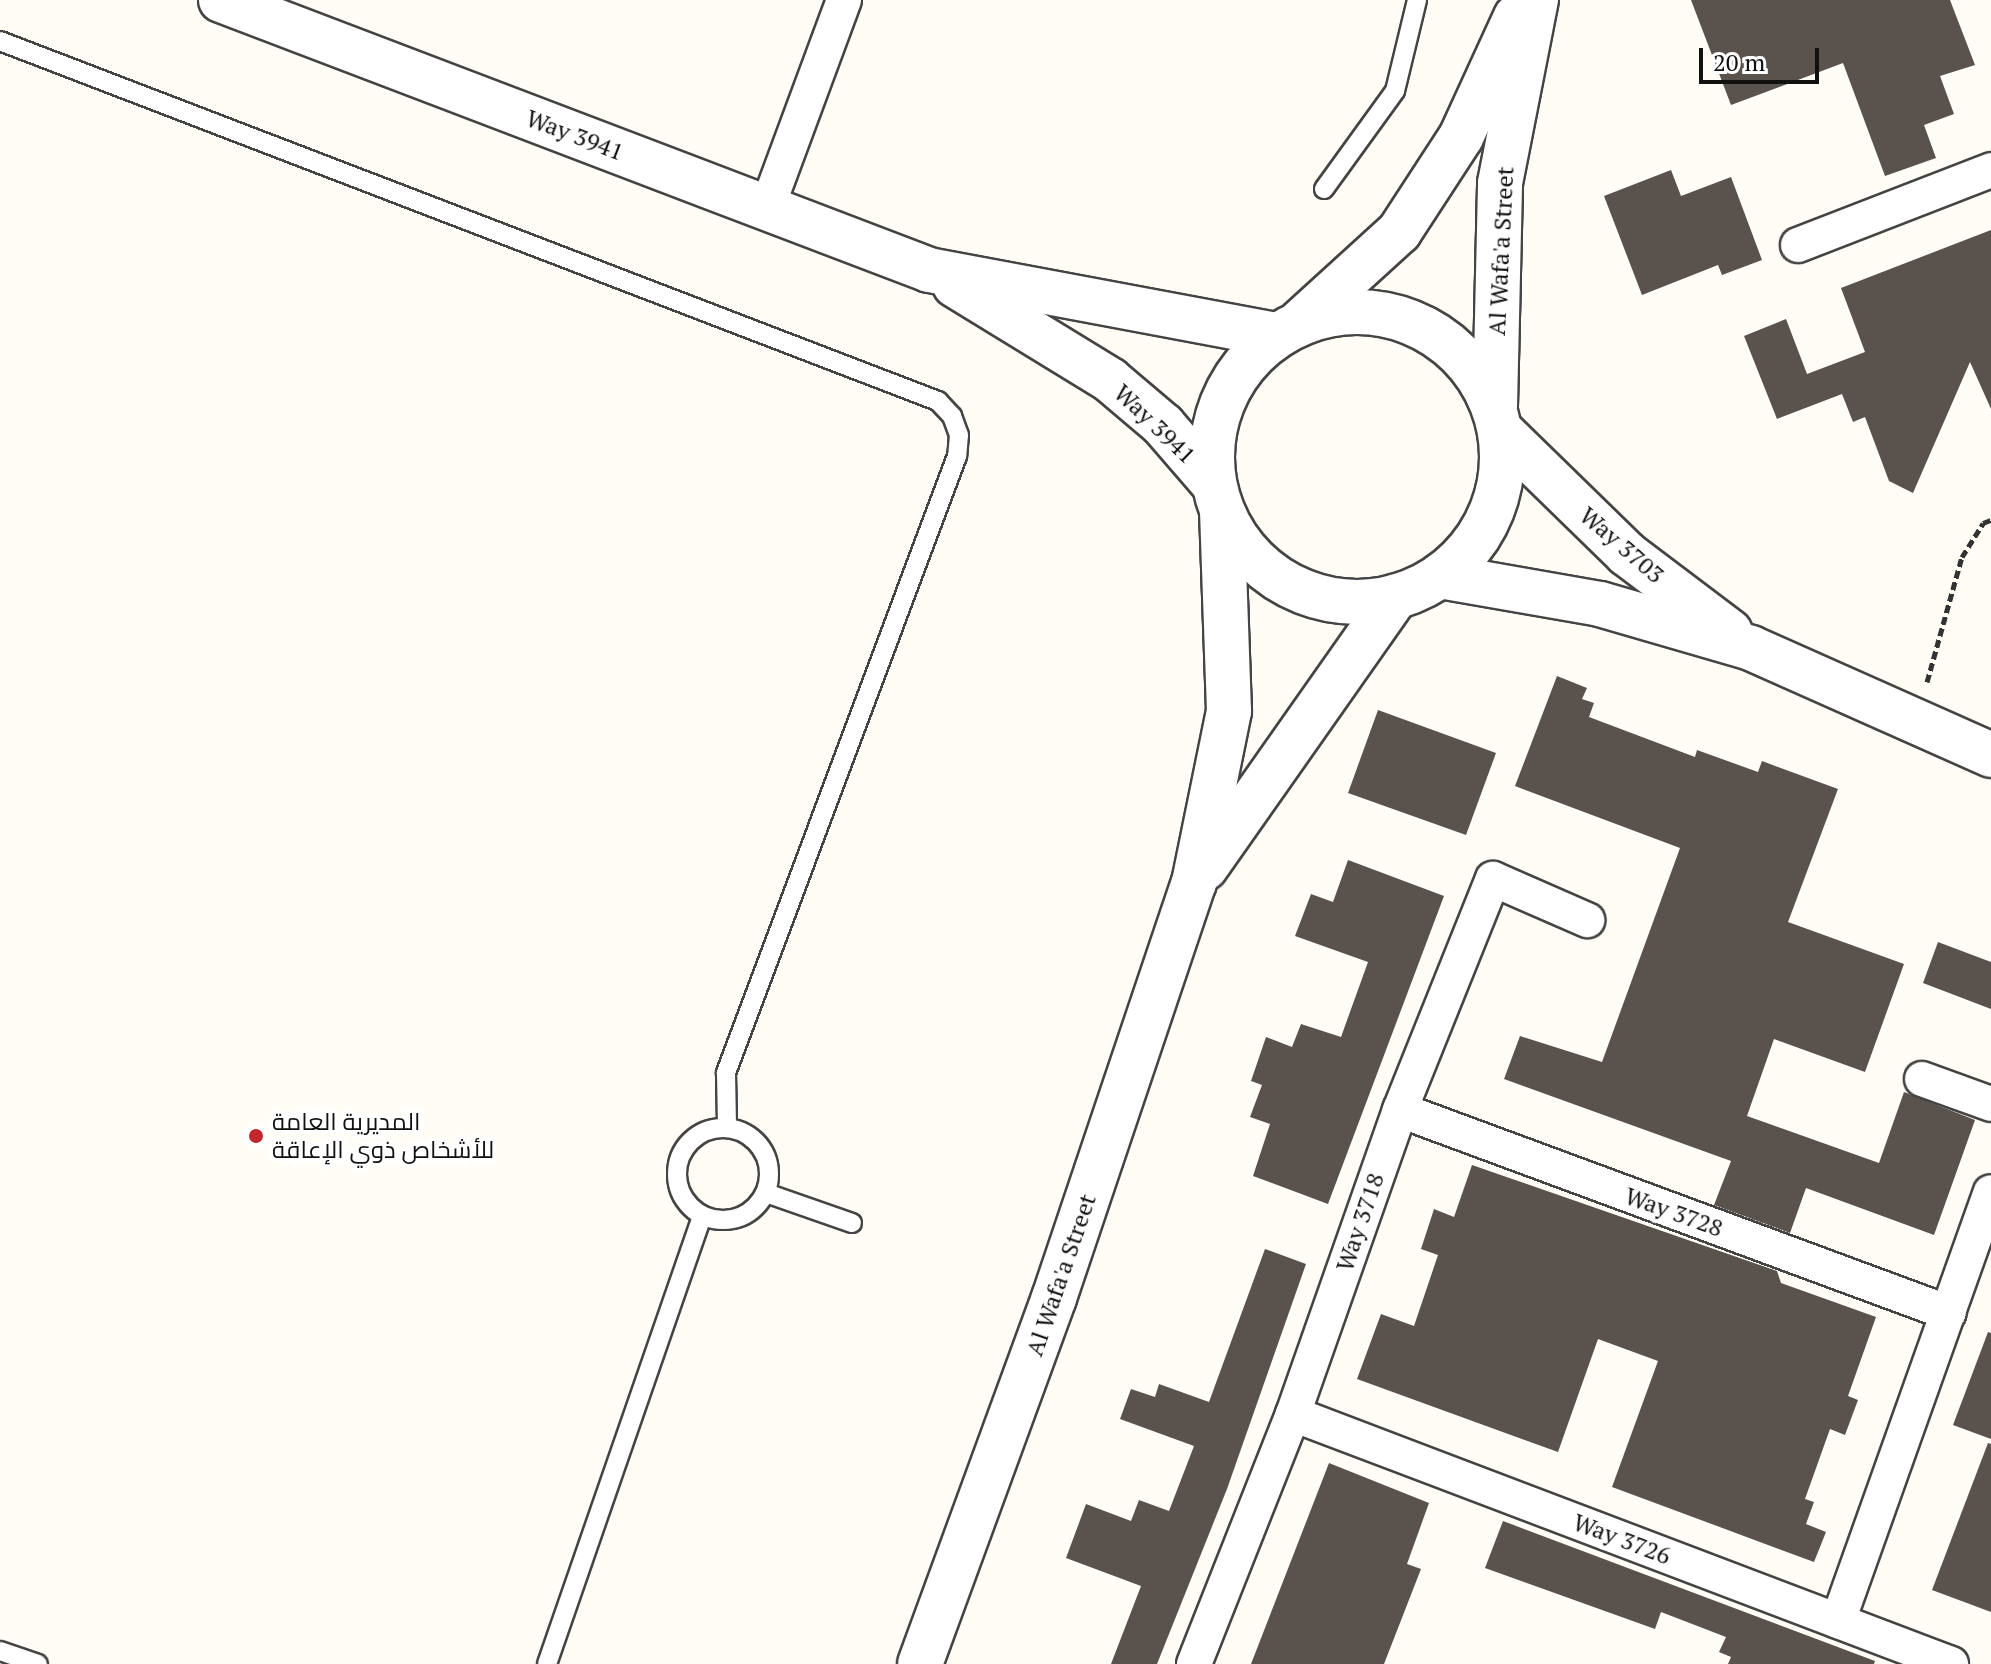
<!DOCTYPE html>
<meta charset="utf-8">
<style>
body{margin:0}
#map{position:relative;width:1991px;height:1664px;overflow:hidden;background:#fffdf5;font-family:"PT Serif",Cairo,serif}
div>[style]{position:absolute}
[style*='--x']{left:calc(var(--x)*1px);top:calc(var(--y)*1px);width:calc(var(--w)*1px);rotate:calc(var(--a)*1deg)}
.building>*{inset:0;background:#5a524d}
.path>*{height:5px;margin-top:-2.5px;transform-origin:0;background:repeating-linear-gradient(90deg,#333 0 8px,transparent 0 12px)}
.roads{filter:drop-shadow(2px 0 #444) drop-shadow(-2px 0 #444) drop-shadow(0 2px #444) drop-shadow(0 -2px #444)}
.service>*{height:18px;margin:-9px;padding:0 9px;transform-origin:9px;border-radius:9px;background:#fff}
.service>.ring{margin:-9px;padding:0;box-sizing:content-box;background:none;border:18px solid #fff;border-radius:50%}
.minor>*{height:34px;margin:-17px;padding:0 17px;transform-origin:17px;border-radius:17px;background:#fff}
.tertiary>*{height:44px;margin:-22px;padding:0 22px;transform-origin:22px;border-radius:22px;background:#fff}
.tertiary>.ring{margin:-22px;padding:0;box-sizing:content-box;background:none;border:44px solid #fff;border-radius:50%}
.dots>*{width:22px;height:22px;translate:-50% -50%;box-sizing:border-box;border:4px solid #fff;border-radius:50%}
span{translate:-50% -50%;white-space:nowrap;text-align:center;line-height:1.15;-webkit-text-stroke:8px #fff;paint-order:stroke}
.street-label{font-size:24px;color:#111}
.poi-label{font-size:24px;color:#111}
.left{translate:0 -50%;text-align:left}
.scale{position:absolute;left:1699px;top:48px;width:120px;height:36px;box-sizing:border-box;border:4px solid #111;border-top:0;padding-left:10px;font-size:24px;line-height:28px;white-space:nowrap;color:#111;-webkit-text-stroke:6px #fff;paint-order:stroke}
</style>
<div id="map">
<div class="building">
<i style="clip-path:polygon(1691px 0,1950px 0,1975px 65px,1940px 76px,1954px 114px,1924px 125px,1936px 158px,1885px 176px,1843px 63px,1731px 105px)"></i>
<i style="clip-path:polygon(1671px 170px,1681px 196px,1731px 177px,1762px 260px,1722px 275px,1718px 265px,1642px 295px,1604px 196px)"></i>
<i style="clip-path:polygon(1991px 230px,1991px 409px,1970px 362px,1913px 493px,1889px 481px,1865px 417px,1853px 422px,1842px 394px,1777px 419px,1744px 336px,1786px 319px,1807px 374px,1865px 352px,1841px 288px)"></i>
<i style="clip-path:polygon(1557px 676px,1587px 688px,1582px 699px,1594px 703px,1589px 717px,1695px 757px,1697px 750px,1758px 772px,1762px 761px,1838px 789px,1788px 922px,1904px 964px,1865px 1072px,1774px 1039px,1747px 1116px,1879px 1163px,1904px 1092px,1975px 1120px,1934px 1235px,1806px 1188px,1790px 1233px,1714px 1205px,1731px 1161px,1504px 1079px,1520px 1036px,1602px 1062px,1680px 848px,1515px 786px)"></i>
<i style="clip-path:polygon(1378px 710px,1496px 753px,1466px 835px,1348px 793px)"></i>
<i style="clip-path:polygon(1348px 860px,1444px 896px,1328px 1204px,1253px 1176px,1270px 1124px,1250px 1117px,1262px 1085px,1251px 1081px,1266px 1037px,1292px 1047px,1301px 1024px,1341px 1037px,1368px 962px,1295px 936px,1311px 894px,1333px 902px)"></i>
<i style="clip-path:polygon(1938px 942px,1991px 962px,1991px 1009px,1923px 983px)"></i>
<i style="clip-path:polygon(1472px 1165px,1777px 1271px,1781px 1283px,1876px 1317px,1848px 1396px,1858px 1400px,1845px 1435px,1830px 1429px,1805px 1499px,1814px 1502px,1806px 1524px,1826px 1532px,1814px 1562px,1612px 1487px,1658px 1361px,1598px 1339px,1558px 1452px,1357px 1379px,1381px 1314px,1414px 1326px,1438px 1255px,1421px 1249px,1434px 1209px,1454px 1217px)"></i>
<i style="clip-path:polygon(1265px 1249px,1306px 1264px,1227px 1489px,1157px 1664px,1111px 1664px,1141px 1586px,1066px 1558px,1086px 1504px,1131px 1521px,1139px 1500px,1169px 1511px,1194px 1446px,1120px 1419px,1131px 1389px,1155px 1397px,1159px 1384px,1209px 1402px)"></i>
<i style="clip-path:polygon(1988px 1332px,1991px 1333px,1991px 1439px,1953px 1425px)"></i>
<i style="clip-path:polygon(1988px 1443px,1991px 1444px,1991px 1612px,1932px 1590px)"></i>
<i style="clip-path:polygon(1329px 1463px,1429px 1503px,1407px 1564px,1421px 1569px,1384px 1664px,1251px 1664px)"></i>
<i style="clip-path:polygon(1503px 1521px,1875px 1661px,1874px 1664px,1728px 1664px,1731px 1657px,1719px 1652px,1726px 1637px,1661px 1612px,1655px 1629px,1485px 1568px)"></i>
</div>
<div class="path">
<i style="--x:1927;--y:682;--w:130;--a:-74.4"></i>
<i style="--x:1962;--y:557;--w:40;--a:-58"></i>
<i style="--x:1983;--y:523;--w:9;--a:-21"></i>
</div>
<div class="roads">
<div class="service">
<i style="--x:0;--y:41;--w:1005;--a:21"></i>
<i style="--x:938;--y:401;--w:21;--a:47"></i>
<i style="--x:952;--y:416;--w:20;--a:70"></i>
<i style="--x:959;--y:435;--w:21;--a:95"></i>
<i style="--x:957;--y:456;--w:659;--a:110.53"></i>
<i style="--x:726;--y:1073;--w:54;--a:88.9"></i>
<i style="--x:1324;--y:189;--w:121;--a:-54.1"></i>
<i style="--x:1395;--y:91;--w:94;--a:-76.4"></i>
<i class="ring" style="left:677px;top:1128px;width:74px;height:74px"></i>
<i style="--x:766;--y:1193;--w:91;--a:19.2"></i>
<i style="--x:0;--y:1651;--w:40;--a:18.9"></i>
<i style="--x:547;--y:1664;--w:474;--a:-70.9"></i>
</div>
<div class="minor">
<i style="--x:767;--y:208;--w:222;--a:-69.7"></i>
<i style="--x:1798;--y:245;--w:207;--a:-21.2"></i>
<i style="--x:1922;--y:1079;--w:73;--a:19.9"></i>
<i style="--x:1400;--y:1110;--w:585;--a:20.29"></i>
<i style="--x:1293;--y:1414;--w:704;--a:20.8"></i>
<i style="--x:1838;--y:1621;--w:455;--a:-70.4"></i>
<i style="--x:1194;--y:1664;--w:269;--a:-68.4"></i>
<i style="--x:1293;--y:1414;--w:322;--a:-70.6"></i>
<i style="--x:1400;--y:1110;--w:249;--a:-68.1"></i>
<i style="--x:1493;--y:879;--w:103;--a:23.6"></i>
</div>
<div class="tertiary">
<i style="--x:221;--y:0;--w:758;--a:20.87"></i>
<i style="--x:929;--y:270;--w:355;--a:10.6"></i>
<i style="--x:955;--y:285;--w:182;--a:31.5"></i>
<i style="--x:1110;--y:380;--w:70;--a:40.3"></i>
<i style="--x:1163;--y:425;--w:77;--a:49.2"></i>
<i class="ring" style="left:1212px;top:312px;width:246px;height:246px"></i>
<i style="--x:1300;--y:322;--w:134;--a:-42.3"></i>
<i style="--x:1399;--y:232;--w:113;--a:-56.9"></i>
<i style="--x:1461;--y:137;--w:132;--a:-65.4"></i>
<i style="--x:1495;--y:406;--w:223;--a:-88.7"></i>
<i style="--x:1500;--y:183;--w:187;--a:-78.9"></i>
<i style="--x:1501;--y:431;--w:176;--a:44.3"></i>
<i style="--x:1627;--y:554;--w:129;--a:37.1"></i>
<i style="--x:1440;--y:576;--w:162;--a:9.9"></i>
<i style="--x:1600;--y:604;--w:157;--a:16.2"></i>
<i style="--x:1751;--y:648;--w:263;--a:24"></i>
<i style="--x:1205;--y:868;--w:332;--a:-54.9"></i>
<i style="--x:920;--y:1664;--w:390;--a:-69.9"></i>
<i style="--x:1054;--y:1298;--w:438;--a:-71.4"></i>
<i style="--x:1194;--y:883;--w:176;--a:-78.5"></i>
<i style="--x:1229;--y:711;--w:199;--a:-92"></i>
</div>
</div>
<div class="dots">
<i style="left:256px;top:1136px;background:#c4262e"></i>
</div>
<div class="street-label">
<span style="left:575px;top:135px;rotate:21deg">Way 3941</span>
<span style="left:1501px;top:251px;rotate:-87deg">Al Wafa'a Street</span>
<span style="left:1155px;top:424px;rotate:44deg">Way 3941</span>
<span style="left:1622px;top:545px;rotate:41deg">Way 3703</span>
<span style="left:1674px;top:1212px;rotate:20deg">Way 3728</span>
<span style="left:1360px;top:1222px;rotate:-71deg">Way 3718</span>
<span style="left:1061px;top:1275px;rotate:-71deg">Al Wafa'a Street</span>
<span style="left:1622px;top:1539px;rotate:21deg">Way 3726</span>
</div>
<div class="poi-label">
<span class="left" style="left:272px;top:1136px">المديرية العامة<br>للأشخاص ذوي الإعاقة</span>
</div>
<div class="scale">20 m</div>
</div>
